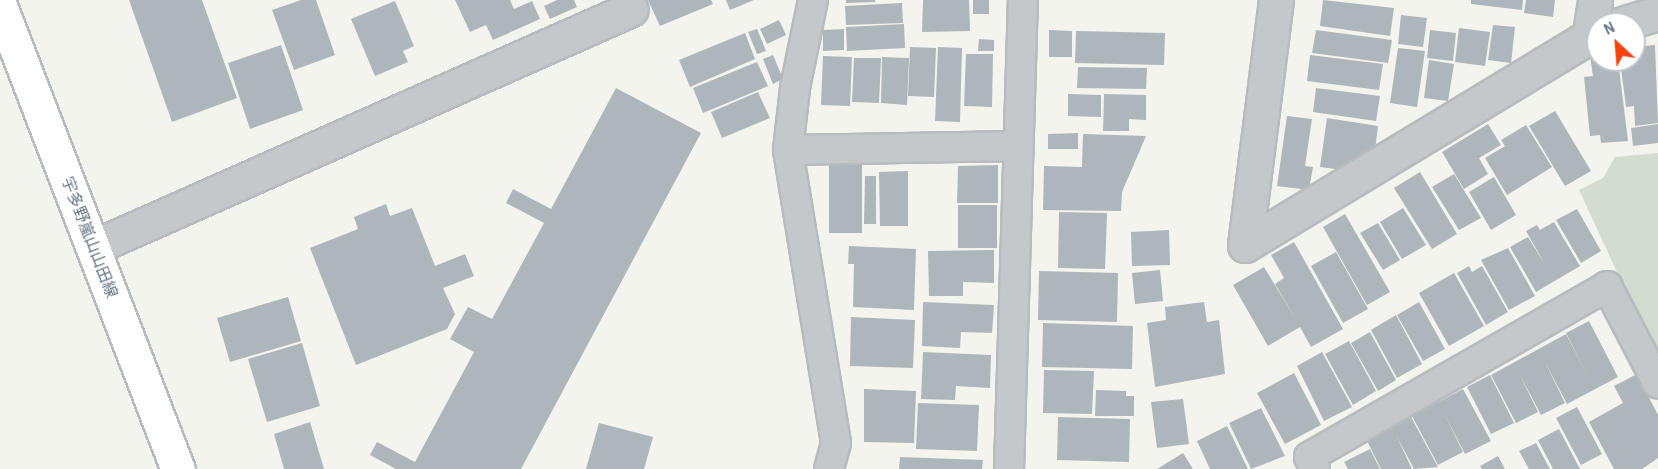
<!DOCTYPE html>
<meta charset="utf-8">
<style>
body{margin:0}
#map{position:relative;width:1658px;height:469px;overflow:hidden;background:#f4f4ef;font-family:"Archivo Narrow","Noto Sans JP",sans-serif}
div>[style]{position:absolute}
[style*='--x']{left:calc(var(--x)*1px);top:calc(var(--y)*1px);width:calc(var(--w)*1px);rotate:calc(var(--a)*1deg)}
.green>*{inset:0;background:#d4dccf}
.building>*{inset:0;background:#adb6ba}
.roads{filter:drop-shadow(2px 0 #b7bbbe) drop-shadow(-2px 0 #b7bbbe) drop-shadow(0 2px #b7bbbe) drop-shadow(0 -2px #b7bbbe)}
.lane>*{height:28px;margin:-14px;padding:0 14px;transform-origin:14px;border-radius:14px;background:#c5c8cb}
.street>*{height:33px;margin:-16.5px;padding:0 16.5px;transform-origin:16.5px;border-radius:16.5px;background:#c5c8cb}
.primary>*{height:33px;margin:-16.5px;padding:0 16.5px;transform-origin:16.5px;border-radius:16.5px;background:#fff}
span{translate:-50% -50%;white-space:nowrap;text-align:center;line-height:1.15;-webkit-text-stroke:6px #fff;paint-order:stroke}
.street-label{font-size:16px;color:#607483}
.north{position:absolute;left:1586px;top:12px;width:60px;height:60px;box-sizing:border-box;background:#fff;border:2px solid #bfc7cd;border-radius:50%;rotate:334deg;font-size:16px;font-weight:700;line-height:24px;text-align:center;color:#607483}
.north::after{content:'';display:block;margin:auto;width:21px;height:27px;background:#f5420e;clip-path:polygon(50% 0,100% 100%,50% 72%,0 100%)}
</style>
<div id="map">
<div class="green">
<i style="clip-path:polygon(1658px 153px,1658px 361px,1579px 190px,1603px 178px,1615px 157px)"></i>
</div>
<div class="building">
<i style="clip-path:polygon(129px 0,202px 0,237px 98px,172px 122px)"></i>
<i style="clip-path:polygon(301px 0,316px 0,335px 55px,294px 70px,272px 10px)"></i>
<i style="clip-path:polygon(455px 0,510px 0,514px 9px,532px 1px,540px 19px,493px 40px,486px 25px,470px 32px)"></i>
<i style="clip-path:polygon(557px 0,574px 0,577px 7px,550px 19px,544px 6px)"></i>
<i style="clip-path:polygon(648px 0,711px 0,713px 4px,660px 26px)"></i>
<i style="clip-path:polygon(726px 0,754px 0,730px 10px)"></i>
<i style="clip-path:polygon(846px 0,875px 0,875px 2px,846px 3px)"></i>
<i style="clip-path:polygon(923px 0,969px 0,970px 31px,922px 32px)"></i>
<i style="clip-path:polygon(973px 0,989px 0,989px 14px,973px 14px)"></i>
<i style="clip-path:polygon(1323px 0,1394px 8px,1390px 36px,1320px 26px)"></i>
<i style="clip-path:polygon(1471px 0,1523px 0,1522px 10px,1471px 4px)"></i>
<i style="clip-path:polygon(1526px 0,1555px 0,1553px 17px,1524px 13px)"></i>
<i style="clip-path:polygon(395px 1px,414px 46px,403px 51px,408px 62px,375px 76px,351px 19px)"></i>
<i style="clip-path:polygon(902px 3px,903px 23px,846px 25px,845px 6px)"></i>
<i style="clip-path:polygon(1401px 15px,1427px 18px,1423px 47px,1398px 44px)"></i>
<i style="clip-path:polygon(779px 20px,786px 35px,767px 44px,760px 29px)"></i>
<i style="clip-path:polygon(904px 24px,905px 48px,847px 51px,846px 27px)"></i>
<i style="clip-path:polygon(1493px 25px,1515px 27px,1511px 63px,1488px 60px)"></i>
<i style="clip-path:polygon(1459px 28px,1490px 32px,1485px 66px,1455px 62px)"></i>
<i style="clip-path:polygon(757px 29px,766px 51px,757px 54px,748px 32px)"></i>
<i style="clip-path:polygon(844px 29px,844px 50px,823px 51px,823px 30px)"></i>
<i style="clip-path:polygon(1049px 30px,1072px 31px,1072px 57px,1049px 57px)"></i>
<i style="clip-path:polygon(1316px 30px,1392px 40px,1388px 63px,1312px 53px)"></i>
<i style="clip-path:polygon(1430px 30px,1456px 33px,1453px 61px,1427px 58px)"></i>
<i style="clip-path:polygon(1076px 31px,1165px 33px,1164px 65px,1075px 63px)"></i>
<i style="clip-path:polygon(745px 33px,755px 59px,690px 87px,679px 60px)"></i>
<i style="clip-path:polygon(979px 39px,994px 40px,994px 51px,978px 51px)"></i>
<i style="clip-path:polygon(281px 45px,303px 110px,250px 129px,228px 63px)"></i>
<i style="clip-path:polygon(1655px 45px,1658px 123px,1635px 126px,1634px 106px,1626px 107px,1620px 60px,1634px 60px,1634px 47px)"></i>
<i style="clip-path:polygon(910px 47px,936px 48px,934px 97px,908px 96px)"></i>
<i style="clip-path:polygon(938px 47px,962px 48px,960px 122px,935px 121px)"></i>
<i style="clip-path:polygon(1398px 48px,1425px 51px,1417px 107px,1390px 103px)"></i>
<i style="clip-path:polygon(966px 54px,993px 54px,992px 107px,964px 106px)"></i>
<i style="clip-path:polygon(773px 55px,783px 79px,773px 84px,763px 59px)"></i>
<i style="clip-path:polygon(1310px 55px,1383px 64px,1379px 90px,1307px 81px)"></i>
<i style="clip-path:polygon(1598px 55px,1598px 60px,1618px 60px,1628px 141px,1601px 143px,1600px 135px,1590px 136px,1584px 77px,1593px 76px,1590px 56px)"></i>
<i style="clip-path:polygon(823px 56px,852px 57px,850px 106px,821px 105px)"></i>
<i style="clip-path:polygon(882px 57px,909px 58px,907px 105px,881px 103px)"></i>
<i style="clip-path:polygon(854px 58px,881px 58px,879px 103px,852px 102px)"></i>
<i style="clip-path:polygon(1429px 60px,1454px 64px,1448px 101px,1424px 98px)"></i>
<i style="clip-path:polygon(757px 62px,768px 86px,703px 113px,693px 88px)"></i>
<i style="clip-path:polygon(1078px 67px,1147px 68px,1146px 89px,1077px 88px)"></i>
<i style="clip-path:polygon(616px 88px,701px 133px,521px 469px,396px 469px,370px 455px,377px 442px,415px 462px,474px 352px,450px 339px,468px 307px,492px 319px,544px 223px,506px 203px,513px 189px,551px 209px)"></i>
<i style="clip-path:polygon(1316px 88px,1380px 96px,1376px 121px,1313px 112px)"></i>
<i style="clip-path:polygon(758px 92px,770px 118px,722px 138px,711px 112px)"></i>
<i style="clip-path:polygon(1068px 94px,1101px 95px,1101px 117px,1068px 116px)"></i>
<i style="clip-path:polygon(1104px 94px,1146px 95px,1146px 120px,1129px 119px,1129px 131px,1103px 131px)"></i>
<i style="clip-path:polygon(1555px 111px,1591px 171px,1565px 186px,1529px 126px)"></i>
<i style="clip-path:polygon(1287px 116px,1312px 119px,1305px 166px,1313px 167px,1309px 190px,1277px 186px)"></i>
<i style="clip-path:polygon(1327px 118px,1378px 126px,1375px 150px,1343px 170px,1320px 167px)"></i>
<i style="clip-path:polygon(1488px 124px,1501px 145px,1479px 158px,1488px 174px,1464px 189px,1442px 152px)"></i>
<i style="clip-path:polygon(1658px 124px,1658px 143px,1633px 146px,1631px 128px)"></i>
<i style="clip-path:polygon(1526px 125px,1552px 167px,1507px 195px,1485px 158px,1505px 146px,1501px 140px)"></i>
<i style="clip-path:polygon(1078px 133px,1078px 149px,1048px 149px,1048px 134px)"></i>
<i style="clip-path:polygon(1083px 134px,1146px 136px,1122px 192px,1121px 211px,1043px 210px,1044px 166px,1082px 167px)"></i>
<i style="clip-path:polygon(829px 165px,862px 165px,862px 233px,829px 233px)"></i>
<i style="clip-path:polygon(998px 165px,998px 203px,957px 203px,958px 166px)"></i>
<i style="clip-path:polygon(908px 171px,908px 226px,880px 226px,879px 172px)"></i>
<i style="clip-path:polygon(1420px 172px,1457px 234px,1432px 249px,1394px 188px)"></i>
<i style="clip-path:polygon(1454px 174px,1481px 218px,1459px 230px,1432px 187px)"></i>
<i style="clip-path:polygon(865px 176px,876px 176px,876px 224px,864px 224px)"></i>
<i style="clip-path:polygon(1494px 177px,1516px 215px,1491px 230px,1469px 192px)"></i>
<i style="clip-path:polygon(386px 204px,390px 216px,412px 208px,435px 266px,465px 254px,474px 276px,443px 288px,455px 314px,447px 329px,356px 365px,310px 248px,358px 229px,354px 217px)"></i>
<i style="clip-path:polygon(958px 205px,997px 205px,997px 248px,958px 248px)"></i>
<i style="clip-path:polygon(1403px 208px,1426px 245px,1402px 259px,1380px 222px)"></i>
<i style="clip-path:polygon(1577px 209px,1601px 251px,1581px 263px,1556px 220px)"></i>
<i style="clip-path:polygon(1059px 212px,1107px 213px,1105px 269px,1058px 268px)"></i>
<i style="clip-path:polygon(1345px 214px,1390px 292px,1367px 305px,1323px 227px)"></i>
<i style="clip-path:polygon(1554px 222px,1580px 266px,1536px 292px,1510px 247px,1528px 237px,1546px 266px,1526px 231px,1537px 225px,1540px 230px)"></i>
<i style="clip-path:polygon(1378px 223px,1400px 260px,1383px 270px,1360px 233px)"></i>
<i style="clip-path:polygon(1169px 230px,1170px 265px,1132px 266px,1131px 232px)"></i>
<i style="clip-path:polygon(1294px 242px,1343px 329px,1311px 347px,1300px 327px,1268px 346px,1233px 285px,1264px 267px,1298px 323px,1275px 284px,1284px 278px,1271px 255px)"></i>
<i style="clip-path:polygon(849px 246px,916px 249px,914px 310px,853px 307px,854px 264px,848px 264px)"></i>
<i style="clip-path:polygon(1508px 248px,1535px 296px,1509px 310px,1481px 260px)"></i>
<i style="clip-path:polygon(994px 250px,994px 283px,963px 282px,963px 296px,929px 296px,928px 251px)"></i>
<i style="clip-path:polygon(1336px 252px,1368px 309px,1343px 323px,1311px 266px)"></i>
<i style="clip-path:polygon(1469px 266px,1472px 272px,1482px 266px,1508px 312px,1486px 325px,1457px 273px)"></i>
<i style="clip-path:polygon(1160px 270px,1163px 301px,1135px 304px,1132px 273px)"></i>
<i style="clip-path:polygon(1039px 271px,1118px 273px,1117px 322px,1038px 320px)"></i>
<i style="clip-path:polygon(1454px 273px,1484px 326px,1449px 346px,1419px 293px)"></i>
<i style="clip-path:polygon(288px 297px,301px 341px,230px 362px,217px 318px)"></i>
<i style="clip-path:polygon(923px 302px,994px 305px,992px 333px,961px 332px,960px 348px,922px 346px)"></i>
<i style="clip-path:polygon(1204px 302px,1207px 322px,1219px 320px,1225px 374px,1155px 387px,1147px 323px,1166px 320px,1165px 307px)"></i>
<i style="clip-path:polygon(1419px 302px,1445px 349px,1423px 361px,1397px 315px)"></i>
<i style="clip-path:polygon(1396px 315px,1422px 364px,1397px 378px,1371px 330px)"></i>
<i style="clip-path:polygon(851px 317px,915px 320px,913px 368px,850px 366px)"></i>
<i style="clip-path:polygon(1589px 321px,1618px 377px,1567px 404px,1544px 360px,1565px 403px,1541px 415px,1519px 373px,1538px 412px,1516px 423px,1491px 375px,1566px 334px,1589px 378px,1566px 333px)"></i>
<i style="clip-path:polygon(1043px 323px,1133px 326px,1132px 369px,1042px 367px)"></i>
<i style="clip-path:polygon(1370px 332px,1396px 380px,1378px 391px,1351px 343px)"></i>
<i style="clip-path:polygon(1349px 341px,1376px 391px,1353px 405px,1325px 354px)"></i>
<i style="clip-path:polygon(302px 343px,320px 406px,267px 422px,248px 359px)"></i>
<i style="clip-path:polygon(923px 352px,991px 355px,990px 388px,956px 386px,955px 400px,921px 399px)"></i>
<i style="clip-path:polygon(1322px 352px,1352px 407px,1324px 421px,1297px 366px)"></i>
<i style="clip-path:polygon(1044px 370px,1094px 371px,1092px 414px,1043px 413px)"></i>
<i style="clip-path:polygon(1294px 373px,1321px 425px,1285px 444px,1257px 393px)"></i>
<i style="clip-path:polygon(1637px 374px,1658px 415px,1658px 458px,1642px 469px,1614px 469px,1589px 422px,1623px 403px,1614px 386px)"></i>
<i style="clip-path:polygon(1490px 375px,1514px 423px,1491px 434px,1467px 387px)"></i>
<i style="clip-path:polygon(864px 389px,916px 391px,914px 443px,864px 442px)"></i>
<i style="clip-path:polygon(1463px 389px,1491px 441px,1465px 454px,1444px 413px,1463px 452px,1438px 465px,1412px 416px)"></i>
<i style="clip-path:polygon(1096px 390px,1126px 391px,1126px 396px,1134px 396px,1134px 416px,1095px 416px)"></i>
<i style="clip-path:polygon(1183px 399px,1189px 444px,1157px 448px,1151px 402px)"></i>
<i style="clip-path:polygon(918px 403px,979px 405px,977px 451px,916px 449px)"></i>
<i style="clip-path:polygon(1577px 407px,1602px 454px,1581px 465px,1556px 418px)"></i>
<i style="clip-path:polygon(1261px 408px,1285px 456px,1251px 469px,1229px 423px)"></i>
<i style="clip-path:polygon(1058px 417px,1130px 419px,1129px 462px,1057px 460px)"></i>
<i style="clip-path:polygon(1411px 417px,1438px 467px,1414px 469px,1396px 435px,1412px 469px,1381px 469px,1367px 441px)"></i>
<i style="clip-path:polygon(310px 422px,324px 469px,284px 469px,274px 434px)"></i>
<i style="clip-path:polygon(599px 423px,653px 437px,644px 469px,586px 469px)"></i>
<i style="clip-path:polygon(1227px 426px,1248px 469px,1210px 469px,1197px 441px)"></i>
<i style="clip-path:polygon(1559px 429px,1580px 469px,1553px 469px,1538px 440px)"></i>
<i style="clip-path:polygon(1536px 443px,1550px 469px,1529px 469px,1519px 451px)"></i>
<i style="clip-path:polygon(1370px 449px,1380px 469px,1348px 469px,1344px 462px)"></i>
<i style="clip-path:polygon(1183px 453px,1193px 469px,1157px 469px)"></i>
<i style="clip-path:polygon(1498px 456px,1505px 469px,1482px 469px,1480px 466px)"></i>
<i style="clip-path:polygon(900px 457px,983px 460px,982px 469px,899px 469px)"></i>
</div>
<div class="roads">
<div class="lane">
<i style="--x:813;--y:0;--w:90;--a:101.6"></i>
<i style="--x:795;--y:88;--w:62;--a:96.4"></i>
<i style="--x:788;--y:150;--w:297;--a:80.7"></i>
<i style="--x:836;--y:443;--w:27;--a:105"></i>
<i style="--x:788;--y:150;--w:230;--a:-1"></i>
<i style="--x:1009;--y:469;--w:469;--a:-88.3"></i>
<i style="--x:1315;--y:469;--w:13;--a:-117"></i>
<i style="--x:1309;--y:457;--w:344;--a:-29.8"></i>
<i style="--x:1607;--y:286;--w:110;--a:62.5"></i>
</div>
<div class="street">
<i style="--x:1622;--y:24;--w:38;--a:-17"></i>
<i style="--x:1590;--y:33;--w:33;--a:-81"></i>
<i style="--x:1245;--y:245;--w:413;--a:-31.2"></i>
<i style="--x:1245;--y:245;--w:247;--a:-82.8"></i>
<i style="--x:94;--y:247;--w:587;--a:-23.9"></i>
</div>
<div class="primary">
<i style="--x:0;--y:6;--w:496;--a:69"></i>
</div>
</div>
<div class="street-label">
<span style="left:90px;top:237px;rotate:69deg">宇多野嵐山山田線</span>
</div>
<div class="north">N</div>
</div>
